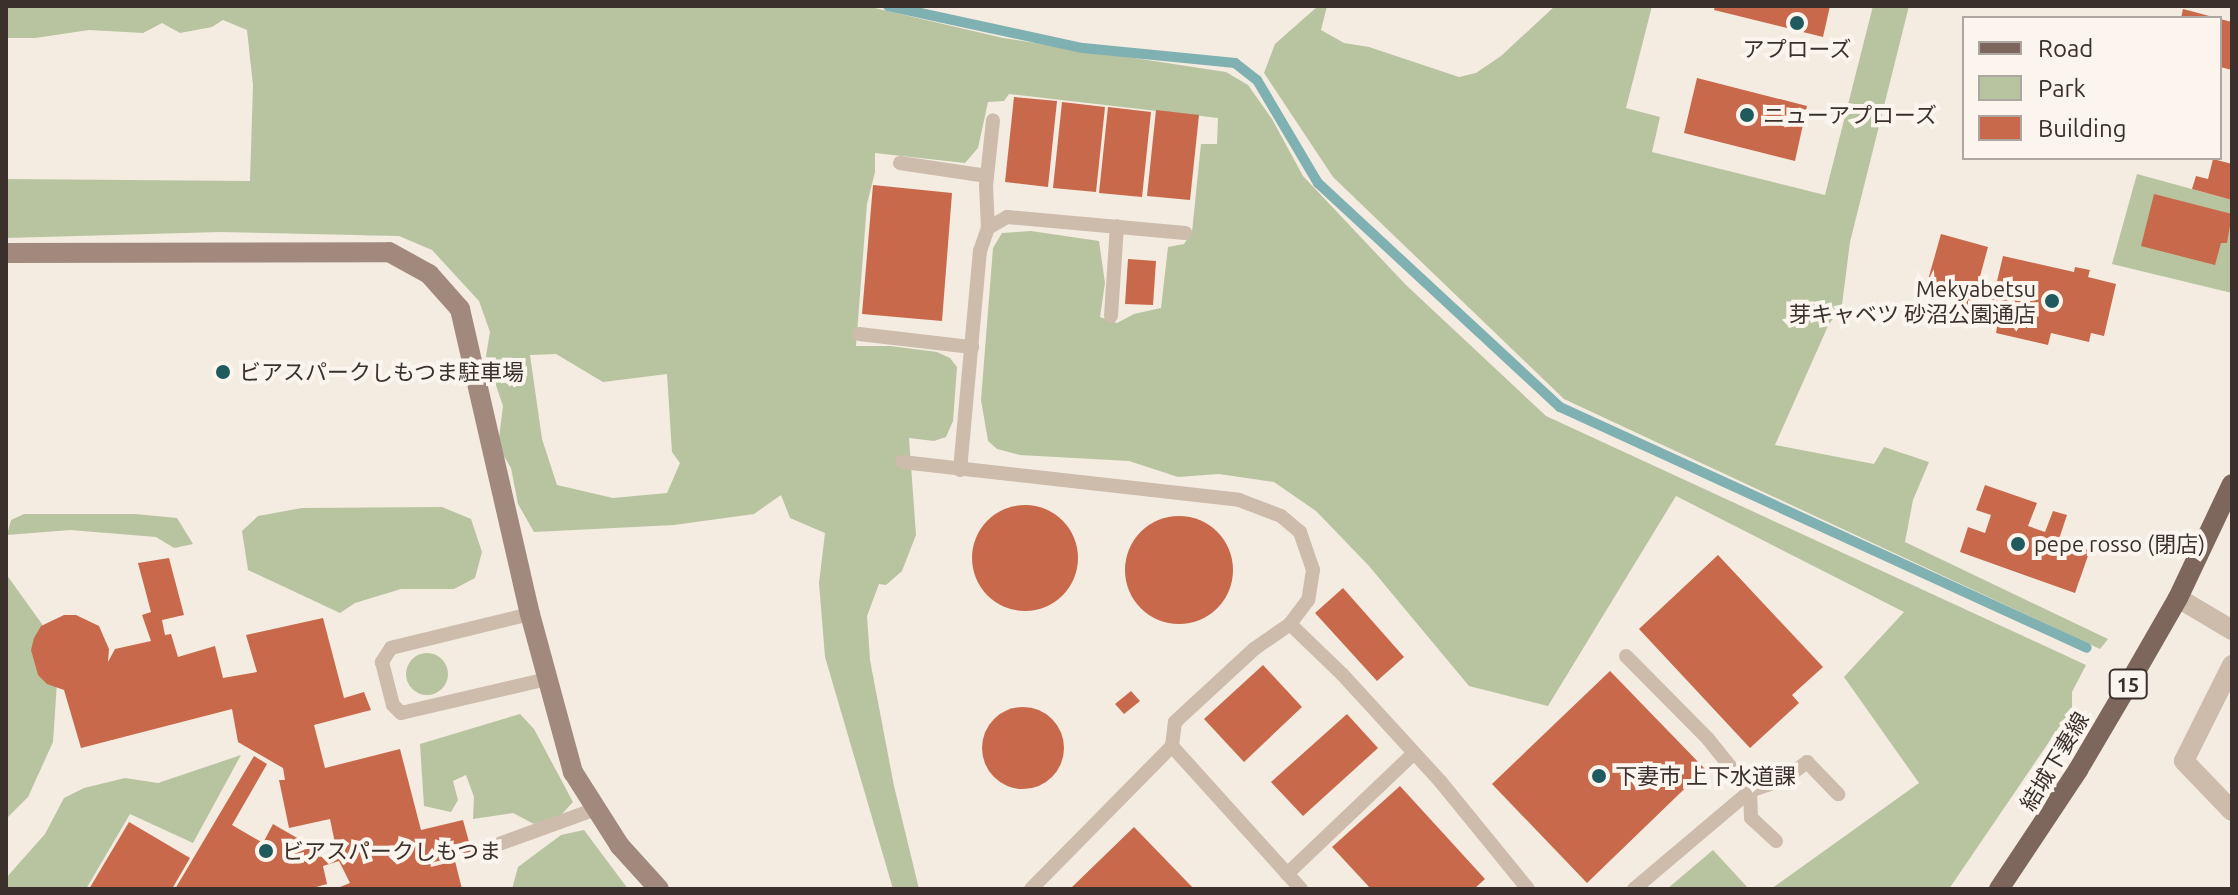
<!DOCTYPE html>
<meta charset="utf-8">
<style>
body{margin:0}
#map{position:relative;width:2238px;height:895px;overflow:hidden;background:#f4ebe1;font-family:Ubuntu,"Noto Sans JP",sans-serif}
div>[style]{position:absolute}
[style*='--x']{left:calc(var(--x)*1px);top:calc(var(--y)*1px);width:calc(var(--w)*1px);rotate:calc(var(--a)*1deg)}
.green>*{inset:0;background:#b8c4a0}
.round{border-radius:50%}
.stream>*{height:10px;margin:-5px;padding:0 5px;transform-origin:5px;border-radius:5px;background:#7fb0b2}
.building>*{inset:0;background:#c8694b}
.lane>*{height:14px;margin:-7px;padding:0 7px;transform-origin:7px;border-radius:7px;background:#cdbbac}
.street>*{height:20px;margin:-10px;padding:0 10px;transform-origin:10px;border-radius:10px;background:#cdbbac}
.secondary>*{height:20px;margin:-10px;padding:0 10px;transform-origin:10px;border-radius:10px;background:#a18a7d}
.primary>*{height:20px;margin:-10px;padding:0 10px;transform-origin:10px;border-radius:10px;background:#7d675c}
.dots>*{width:22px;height:22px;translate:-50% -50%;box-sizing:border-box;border:4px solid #fbf5ee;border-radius:50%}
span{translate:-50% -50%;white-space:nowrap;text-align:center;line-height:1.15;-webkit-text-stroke:8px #fbf5ee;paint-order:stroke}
.shield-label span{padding:2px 6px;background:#fbf5ee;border:2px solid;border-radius:6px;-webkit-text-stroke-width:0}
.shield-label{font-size:20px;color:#3b302b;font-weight:700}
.poi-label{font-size:22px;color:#3b302b}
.left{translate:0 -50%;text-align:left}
.right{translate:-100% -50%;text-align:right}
.street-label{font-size:22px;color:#3b302b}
.frame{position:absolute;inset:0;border:8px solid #3b302b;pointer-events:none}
.legend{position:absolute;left:1962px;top:16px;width:260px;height:144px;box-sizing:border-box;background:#fbf5ee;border:2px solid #aea6a0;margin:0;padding:10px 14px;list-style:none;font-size:24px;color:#3b302b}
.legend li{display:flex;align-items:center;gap:16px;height:40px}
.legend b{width:40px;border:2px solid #aea6a0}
</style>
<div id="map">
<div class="green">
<i style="clip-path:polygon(evenodd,6px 6px,866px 6px,1003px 38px,1226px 72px,1248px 85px,1272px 119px,1303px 176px,1406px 285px,1546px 416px,2086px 665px,2072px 692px,2072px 708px,1949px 889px,1771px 889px,1919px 783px,1844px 677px,1904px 612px,1676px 496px,1548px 706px,1469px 686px,1369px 566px,1316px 511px,1274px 482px,1219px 474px,1178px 477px,1129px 461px,1020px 455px,997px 449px,988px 441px,981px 400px,993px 248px,1002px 233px,1031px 231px,1099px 241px,1105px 283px,1100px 317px,1117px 323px,1134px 314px,1161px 308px,1168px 247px,1184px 244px,1192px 232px,1201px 144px,1217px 144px,1218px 118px,1009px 94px,1004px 101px,988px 102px,978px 148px,965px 163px,875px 153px,875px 172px,867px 204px,856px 346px,890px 346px,937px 352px,950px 358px,957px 367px,953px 421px,946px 437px,934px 441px,909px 438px,916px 535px,902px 571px,886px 585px,879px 584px,867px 616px,870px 660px,894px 786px,919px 889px,893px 889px,825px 657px,819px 583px,825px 533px,790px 518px,781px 495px,754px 514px,674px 525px,534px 532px,518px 504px,511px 468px,498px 446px,503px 406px,486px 356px,490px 332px,479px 301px,432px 250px,399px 236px,220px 232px,6px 238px,6px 179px,250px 181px,253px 85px,247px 30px,223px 20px,212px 27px,180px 33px,162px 23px,143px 33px,89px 30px,35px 38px,6px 38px,6px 6px,556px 354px,603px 382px,667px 374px,672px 452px,680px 463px,667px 493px,613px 498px,557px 485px,542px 439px,530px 355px,556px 354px)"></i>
<i style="clip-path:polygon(1318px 6px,1327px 6px,1321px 30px,1344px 43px,1369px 47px,1459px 77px,1476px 73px,1501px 56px,1555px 6px,1652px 6px,1626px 108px,1660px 117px,1652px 152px,1825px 195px,1873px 6px,1909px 6px,1850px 242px,1842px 305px,1828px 326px,1775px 445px,1874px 464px,1884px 447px,1929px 462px,1913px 500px,1905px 542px,2108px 639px,2100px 649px,1564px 399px,1333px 177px,1264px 73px,1275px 44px)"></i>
<i style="clip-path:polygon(2137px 174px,2232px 200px,2232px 293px,2112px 264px)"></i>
<i style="clip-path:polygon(442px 507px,471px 519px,482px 552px,475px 578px,454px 589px,401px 589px,355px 603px,340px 613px,248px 570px,242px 531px,258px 516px,302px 508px)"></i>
<i style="clip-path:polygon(24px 514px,135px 514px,177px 518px,193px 544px,174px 548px,156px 537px,70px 530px,7px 535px,11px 520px)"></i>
<i style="clip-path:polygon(6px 574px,42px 624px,57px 682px,53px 742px,28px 797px,6px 819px)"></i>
<i class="round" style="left:406px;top:653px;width:42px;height:42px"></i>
<i style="clip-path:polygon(520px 714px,534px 729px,573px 802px,561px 815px,534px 824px,513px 813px,473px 819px,474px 797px,466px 775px,453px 781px,458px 800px,451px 812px,424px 806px,420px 744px)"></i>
<i style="clip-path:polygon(241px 755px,193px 843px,130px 814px,86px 889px,6px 889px,6px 878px,45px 834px,64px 798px,84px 788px,125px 778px,158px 783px)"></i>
<i style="clip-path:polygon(584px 830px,628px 889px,512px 889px,518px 867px,561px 835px)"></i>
<i style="clip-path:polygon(1713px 850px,1749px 889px,1667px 889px)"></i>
</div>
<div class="stream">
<i style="--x:888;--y:6;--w:199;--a:12.2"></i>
<i style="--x:1083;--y:48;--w:153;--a:5.6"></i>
<i style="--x:1235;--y:63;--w:28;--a:38"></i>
<i style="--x:1257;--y:80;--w:120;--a:59.4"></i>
<i style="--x:1318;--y:183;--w:330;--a:42.8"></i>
<i style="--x:1560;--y:407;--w:579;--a:24.57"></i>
</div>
<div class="building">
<i style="clip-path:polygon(1715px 6px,1830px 6px,1823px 37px,1714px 10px)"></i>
<i style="clip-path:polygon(2183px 9px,2213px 17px,2213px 18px,2181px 18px)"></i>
<i style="clip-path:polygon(2220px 19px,2232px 22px,2232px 70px,2220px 67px)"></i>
<i style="clip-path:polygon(1697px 78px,1807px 106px,1795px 161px,1684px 133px)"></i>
<i style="clip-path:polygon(1014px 97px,1057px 101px,1048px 187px,1005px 182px)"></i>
<i style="clip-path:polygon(1062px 102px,1105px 107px,1096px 192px,1053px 188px)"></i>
<i style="clip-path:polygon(1108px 107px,1151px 112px,1142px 197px,1099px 193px)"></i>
<i style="clip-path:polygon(1156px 110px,1199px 115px,1190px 200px,1147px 196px)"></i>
<i style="clip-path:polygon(2213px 159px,2232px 164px,2232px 200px,2192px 189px,2196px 176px,2208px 179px)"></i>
<i style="clip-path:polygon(873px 185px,952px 193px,942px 321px,862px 314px)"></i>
<i style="clip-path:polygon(2154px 194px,2232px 214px,2227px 243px,2221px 243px,2215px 265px,2141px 246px)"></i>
<i style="clip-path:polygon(1941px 234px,1988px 247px,1972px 306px,1924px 294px)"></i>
<i style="clip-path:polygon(2003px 256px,2074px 272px,2075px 267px,2090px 270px,2088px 277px,2116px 284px,2104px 336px,2091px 333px,2089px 342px,2051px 333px,2048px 345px,1996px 333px,1998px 321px,1988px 319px)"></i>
<i style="clip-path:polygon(1128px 259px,1156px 261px,1153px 305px,1125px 304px)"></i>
<i style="clip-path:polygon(1985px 485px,2037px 503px,2028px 526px,2045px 532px,2053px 511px,2067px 515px,2059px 539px,2090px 550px,2075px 593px,1960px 552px,1968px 527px,1985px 533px,1991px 515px,1976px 510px)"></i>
<i class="round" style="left:972px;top:505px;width:106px;height:106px"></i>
<i class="round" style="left:1125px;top:516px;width:108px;height:108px"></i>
<i style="clip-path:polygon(1718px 555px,1823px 667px,1792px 695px,1799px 703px,1750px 748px,1639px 629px)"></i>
<i style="clip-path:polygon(169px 558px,184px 615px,162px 620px,165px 635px,171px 634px,178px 657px,215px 646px,223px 678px,257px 672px,246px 635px,323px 618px,344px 698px,364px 692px,371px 710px,314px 725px,325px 768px,400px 749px,421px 830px,463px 820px,472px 853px,430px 863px,431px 867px,455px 861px,462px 889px,335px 889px,350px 883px,339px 861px,323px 866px,327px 884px,309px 889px,175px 889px,254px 756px,267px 764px,232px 825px,263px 843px,273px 824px,311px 846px,319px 857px,337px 853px,330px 819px,289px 828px,279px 780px,285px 780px,283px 768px,238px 742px,232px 709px,81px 748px,64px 690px,47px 684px,38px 675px,31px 650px,34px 638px,41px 626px,64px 615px,76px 615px,99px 626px,109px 649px,108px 662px,115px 649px,151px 641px,142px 615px,151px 612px,138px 563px)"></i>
<i style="clip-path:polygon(1343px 588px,1404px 657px,1377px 681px,1315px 613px)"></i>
<i style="clip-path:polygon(1263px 665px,1302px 707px,1244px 762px,1204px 719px)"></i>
<i style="clip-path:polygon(1610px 671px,1705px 769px,1587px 883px,1492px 784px)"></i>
<i style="clip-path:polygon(1131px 691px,1140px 701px,1124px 714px,1115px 704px)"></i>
<i class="round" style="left:982px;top:707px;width:82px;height:82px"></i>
<i style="clip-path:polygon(1347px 714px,1378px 748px,1303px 816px,1271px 782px)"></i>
<i style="clip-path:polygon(1400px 786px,1485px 879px,1474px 889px,1371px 889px,1332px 847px)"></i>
<i style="clip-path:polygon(129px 822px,190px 858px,172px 889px,89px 889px)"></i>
<i style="clip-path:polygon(1134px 827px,1194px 889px,1070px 889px)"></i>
</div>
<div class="lane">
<i style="--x:900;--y:163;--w:88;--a:8.5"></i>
<i style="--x:988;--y:228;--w:42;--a:-92.7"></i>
<i style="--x:986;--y:186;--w:66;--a:-83.9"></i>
<i style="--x:1111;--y:316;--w:90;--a:-86.2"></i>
<i style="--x:859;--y:334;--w:114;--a:6.6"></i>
<i style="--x:902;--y:462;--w:339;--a:6.4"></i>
<i style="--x:1239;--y:500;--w:45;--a:20.9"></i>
<i style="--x:1281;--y:516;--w:25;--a:40"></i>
<i style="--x:1300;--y:532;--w:40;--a:71.1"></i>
<i style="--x:1313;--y:570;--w:30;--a:99"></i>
<i style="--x:1308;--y:600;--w:30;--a:127"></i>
<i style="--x:960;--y:470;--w:220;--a:-84.8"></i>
<i style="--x:980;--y:251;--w:24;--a:-71"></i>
<i style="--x:988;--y:228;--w:22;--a:-30"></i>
<i style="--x:1007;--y:217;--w:179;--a:5.1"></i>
<i style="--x:530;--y:614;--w:143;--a:166.3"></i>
<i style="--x:391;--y:648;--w:17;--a:123"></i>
<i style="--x:382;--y:662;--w:44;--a:75.7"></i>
<i style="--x:393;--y:705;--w:11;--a:45"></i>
<i style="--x:401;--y:713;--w:150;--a:-13.1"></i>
<i style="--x:1626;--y:656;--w:117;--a:45.3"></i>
<i style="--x:1708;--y:739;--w:67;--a:51.1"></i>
<i style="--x:1750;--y:791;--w:152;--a:139.8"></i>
<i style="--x:1776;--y:841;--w:34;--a:-137"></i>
<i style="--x:1751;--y:818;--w:27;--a:-92"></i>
<i style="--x:1750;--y:791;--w:36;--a:-19"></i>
<i style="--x:1784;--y:779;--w:29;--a:-36"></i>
<i style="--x:1807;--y:762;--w:45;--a:45.9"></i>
<i style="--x:488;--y:848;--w:115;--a:-19.9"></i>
<i style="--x:1287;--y:874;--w:175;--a:-43.6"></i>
<i style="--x:1031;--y:889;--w:201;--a:-45.4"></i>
<i style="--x:1301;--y:889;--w:193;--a:-132.1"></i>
<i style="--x:1172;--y:746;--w:24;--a:-83"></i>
<i style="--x:1175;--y:722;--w:108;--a:-42.7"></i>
<i style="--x:1254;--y:649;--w:44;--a:-34.8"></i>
<i style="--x:1290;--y:624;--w:72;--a:43.9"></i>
<i style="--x:1342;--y:674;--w:145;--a:47.5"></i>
<i style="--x:1440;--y:781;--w:139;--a:50.8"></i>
</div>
<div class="street">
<i style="--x:2178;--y:598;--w:63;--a:30.7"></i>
<i style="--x:2232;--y:665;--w:107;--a:116.6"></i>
<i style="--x:2184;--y:761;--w:69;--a:46.2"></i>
</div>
<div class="secondary">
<i style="--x:6;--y:253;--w:383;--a:-0.1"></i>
<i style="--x:389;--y:252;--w:46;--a:28.8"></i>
<i style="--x:429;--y:274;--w:47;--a:48.5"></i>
<i style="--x:460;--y:309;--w:313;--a:77.1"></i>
<i style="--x:530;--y:614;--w:164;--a:74.8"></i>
<i style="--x:573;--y:772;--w:88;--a:57.6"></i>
<i style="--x:620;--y:846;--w:58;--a:47.8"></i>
</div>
<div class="primary">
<i style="--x:1999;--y:889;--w:143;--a:-56.4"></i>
<i style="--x:2078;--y:770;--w:99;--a:-59.5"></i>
<i style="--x:2128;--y:685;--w:100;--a:-60.1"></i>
<i style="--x:2178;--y:598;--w:126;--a:-64.7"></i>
</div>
<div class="dots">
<i style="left:1797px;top:23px;background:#1f5a5e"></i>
<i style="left:1747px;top:115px;background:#1f5a5e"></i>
<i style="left:2052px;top:301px;background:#1f5a5e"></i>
<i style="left:223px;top:372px;background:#1f5a5e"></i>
<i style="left:2018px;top:544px;background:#1f5a5e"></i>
<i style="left:1599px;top:776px;background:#1f5a5e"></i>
<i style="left:266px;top:851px;background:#1f5a5e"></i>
</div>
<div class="shield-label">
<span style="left:2128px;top:684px">15</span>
</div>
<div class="poi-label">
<span style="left:1797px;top:49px">アプローズ</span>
<span class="left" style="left:1763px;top:115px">ニューアプローズ</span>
<span class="right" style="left:2036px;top:301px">Mekyabetsu<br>芽キャベツ 砂沼公園通店</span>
<span class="left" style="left:239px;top:372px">ビアスパークしもつま駐車場</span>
<span class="left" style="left:2034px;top:544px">pepe rosso (閉店)</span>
<span class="left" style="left:1615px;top:776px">下妻市 上下水道課</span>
<span class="left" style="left:282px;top:851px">ビアスパークしもつま</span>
</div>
<div class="street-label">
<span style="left:2054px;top:761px;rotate:-59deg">結城下妻線</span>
</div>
<div class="frame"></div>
<ul class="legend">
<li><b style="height:10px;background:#7d675c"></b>Road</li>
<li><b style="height:22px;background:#b8c4a0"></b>Park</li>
<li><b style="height:22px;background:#c8694b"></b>Building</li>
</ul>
</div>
